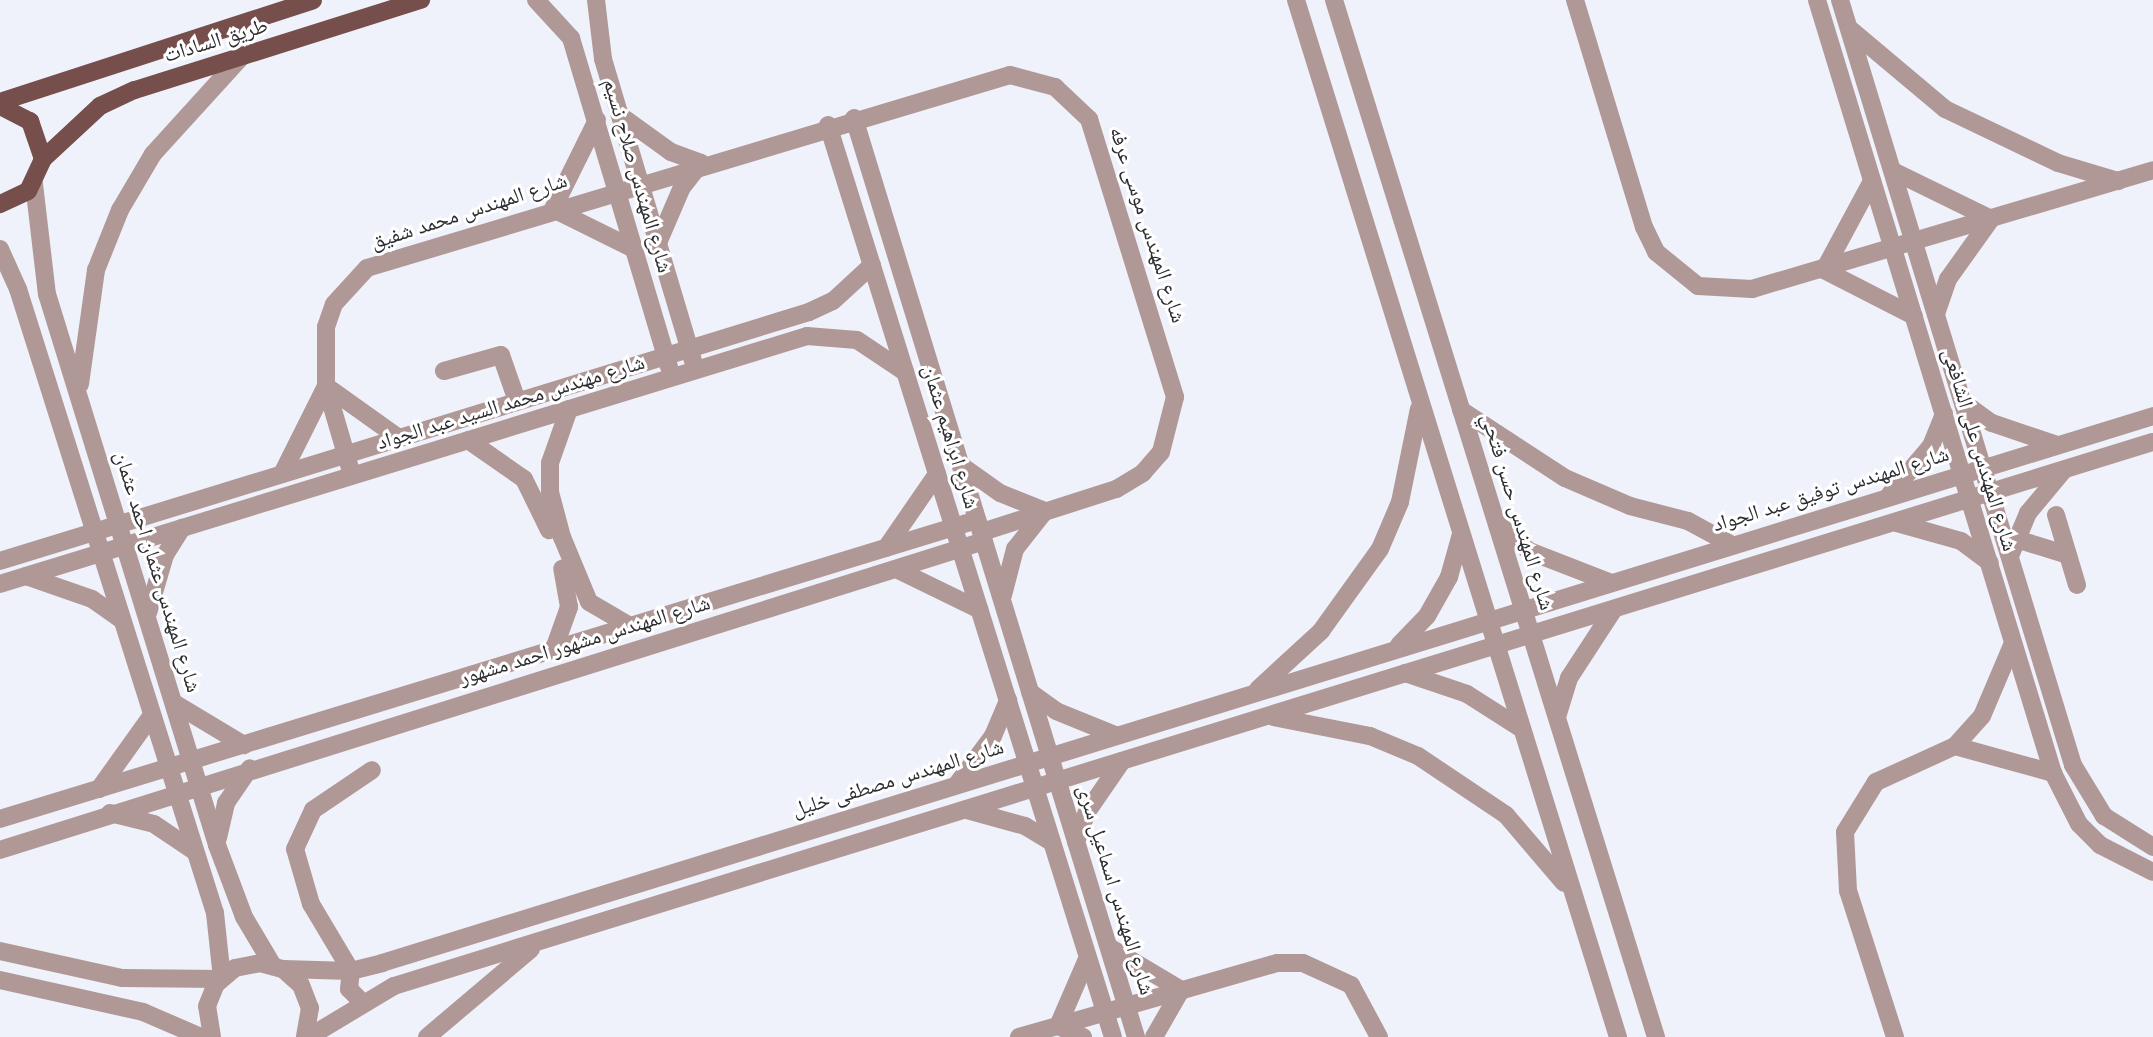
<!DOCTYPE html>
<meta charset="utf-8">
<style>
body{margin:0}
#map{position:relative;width:2153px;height:1037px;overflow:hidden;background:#eff1fb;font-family:"Varela Round","Noto Naskh Arabic",sans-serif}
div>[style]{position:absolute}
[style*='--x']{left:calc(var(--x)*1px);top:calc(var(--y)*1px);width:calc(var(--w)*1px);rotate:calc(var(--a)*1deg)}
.minor>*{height:18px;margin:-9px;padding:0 9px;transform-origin:9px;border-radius:9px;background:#b09896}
.major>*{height:18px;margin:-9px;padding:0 9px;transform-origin:9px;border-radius:9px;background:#764e4c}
span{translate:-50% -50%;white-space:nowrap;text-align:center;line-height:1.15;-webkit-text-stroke:6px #fff;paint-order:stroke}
.street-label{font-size:21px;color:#2c2d31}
</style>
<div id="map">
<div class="minor">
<i style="--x:536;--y:0;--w:52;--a:47.4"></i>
<i style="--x:571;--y:38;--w:343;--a:73.4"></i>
<i style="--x:596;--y:0;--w:59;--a:83.2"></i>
<i style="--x:603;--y:59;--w:314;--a:73.4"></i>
<i style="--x:1296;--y:0;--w:1086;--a:72.75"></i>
<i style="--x:1334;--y:0;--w:1086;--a:72.75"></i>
<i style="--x:1575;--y:0;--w:237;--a:73.1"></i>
<i style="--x:1644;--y:227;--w:28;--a:64"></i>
<i style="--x:1656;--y:252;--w:54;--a:39"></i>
<i style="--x:1698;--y:286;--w:54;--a:3.2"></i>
<i style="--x:1752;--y:289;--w:418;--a:-16.5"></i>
<i style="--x:1817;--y:0;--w:808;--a:73.02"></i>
<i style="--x:2053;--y:773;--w:57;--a:63"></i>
<i style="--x:2079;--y:824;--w:30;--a:45"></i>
<i style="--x:2100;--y:845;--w:59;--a:27"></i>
<i style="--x:1840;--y:0;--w:800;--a:73.06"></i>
<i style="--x:2073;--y:765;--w:60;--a:58.7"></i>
<i style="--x:2104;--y:816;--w:58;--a:32.3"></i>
<i style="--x:1851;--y:30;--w:123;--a:40"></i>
<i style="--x:1945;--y:109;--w:125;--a:25.5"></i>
<i style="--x:2058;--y:163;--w:63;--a:16.7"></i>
<i style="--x:621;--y:116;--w:62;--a:35.8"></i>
<i style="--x:671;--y:152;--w:32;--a:20"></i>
<i style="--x:701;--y:163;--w:31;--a:128"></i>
<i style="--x:682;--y:187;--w:61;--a:113.2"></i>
<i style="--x:854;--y:118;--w:961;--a:72.94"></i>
<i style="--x:597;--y:120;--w:99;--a:116.3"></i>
<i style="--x:553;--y:209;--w:90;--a:26.3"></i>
<i style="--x:828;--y:125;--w:955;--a:72.65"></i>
<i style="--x:1893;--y:171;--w:109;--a:26.1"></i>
<i style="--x:1991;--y:219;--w:74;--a:125.6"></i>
<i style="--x:1948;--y:279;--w:37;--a:109"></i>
<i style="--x:1872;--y:181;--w:101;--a:118.3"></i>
<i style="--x:1824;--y:270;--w:101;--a:27.1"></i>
<i style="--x:34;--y:184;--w:111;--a:83.3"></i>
<i style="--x:47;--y:294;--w:577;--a:72.85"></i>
<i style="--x:217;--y:845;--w:77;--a:69.4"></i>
<i style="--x:244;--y:917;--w:55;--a:59.2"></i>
<i style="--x:0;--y:249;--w:44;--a:65.8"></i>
<i style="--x:18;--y:289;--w:654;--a:72.48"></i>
<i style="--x:215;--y:913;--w:65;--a:83.9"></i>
<i style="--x:444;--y:371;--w:59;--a:-15.7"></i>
<i style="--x:501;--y:355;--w:49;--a:70.8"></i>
<i style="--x:80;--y:384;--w:115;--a:-82"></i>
<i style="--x:96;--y:270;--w:65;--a:-68.2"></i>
<i style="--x:120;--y:210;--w:65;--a:-59.5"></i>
<i style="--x:153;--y:154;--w:135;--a:-47.7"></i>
<i style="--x:1964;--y:403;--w:34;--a:36"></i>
<i style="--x:1992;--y:423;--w:69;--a:18.7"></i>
<i style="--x:569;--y:409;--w:57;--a:109.4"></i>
<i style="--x:550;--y:463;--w:29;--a:90"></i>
<i style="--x:550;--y:492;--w:47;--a:75.1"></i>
<i style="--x:562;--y:537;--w:70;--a:67.4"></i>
<i style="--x:589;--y:602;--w:48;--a:30.3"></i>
<i style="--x:1461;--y:410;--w:124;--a:33.2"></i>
<i style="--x:1565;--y:478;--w:71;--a:23.3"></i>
<i style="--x:1630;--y:506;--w:60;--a:14.5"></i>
<i style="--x:1688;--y:521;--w:50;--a:28.6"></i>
<i style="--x:468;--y:440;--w:68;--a:34.9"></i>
<i style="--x:524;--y:479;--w:57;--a:63.9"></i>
<i style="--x:962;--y:466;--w:47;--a:35.4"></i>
<i style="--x:1000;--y:493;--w:48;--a:21.8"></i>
<i style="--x:1045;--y:511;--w:48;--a:128.3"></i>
<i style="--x:1015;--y:549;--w:48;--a:104.6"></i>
<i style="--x:282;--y:474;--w:98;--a:-63.4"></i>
<i style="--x:326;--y:386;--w:90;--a:35.5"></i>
<i style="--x:352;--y:475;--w:93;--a:-106.3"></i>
<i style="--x:326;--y:386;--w:59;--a:-90"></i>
<i style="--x:326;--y:327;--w:24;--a:-71"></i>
<i style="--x:334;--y:304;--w:49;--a:-47.5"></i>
<i style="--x:367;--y:268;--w:671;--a:-16.71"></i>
<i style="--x:1010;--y:75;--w:47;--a:14.9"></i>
<i style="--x:1055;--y:87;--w:47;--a:43.3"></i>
<i style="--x:1089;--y:119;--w:291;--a:72.8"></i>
<i style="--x:1175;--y:397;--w:57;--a:104.3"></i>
<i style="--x:1161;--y:452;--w:28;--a:131"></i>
<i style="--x:1143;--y:473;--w:31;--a:149"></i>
<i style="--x:1116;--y:489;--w:141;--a:162.2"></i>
<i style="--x:1890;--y:494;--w:63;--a:-49.5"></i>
<i style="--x:1931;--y:446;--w:35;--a:-68"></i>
<i style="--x:2056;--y:515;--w:73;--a:73.3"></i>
<i style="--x:1497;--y:523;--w:43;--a:41.2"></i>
<i style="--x:1529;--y:551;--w:86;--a:21.2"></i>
<i style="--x:1897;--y:523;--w:66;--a:15.7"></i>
<i style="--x:1961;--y:541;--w:36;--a:37"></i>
<i style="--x:2016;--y:539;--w:54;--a:17.1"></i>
<i style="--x:886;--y:548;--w:90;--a:-55.4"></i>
<i style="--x:2010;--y:556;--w:47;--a:-67.3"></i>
<i style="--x:2028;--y:513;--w:55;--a:-50.2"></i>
<i style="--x:0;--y:561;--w:846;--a:-17.11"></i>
<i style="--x:809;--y:312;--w:26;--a:-25"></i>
<i style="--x:833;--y:301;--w:53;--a:-42.7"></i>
<i style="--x:896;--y:569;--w:93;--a:26"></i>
<i style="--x:26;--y:576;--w:70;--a:19.2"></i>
<i style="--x:92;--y:599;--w:35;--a:35"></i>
<i style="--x:0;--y:584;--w:844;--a:-17.08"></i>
<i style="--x:807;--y:336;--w:50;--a:4.6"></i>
<i style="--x:857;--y:340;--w:58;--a:33.7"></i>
<i style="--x:148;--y:613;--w:60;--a:-73.7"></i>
<i style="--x:165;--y:555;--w:32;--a:-58"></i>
<i style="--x:1399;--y:645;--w:40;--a:-46"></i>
<i style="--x:1427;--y:616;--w:45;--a:-60.6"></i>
<i style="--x:1449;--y:577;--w:45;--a:-74.4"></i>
<i style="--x:554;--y:649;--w:45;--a:-70.3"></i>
<i style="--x:569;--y:607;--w:39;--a:-100"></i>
<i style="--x:1405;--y:673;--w:65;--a:18.7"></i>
<i style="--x:1467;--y:694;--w:65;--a:32.5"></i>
<i style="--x:1258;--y:689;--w:86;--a:-42.6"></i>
<i style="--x:1321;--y:631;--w:101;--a:-54.3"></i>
<i style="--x:1380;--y:549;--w:51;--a:-66.9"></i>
<i style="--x:1400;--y:502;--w:95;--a:-78.5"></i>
<i style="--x:1030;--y:692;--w:32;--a:36"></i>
<i style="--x:1056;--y:711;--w:64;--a:22.1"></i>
<i style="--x:174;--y:703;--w:82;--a:31"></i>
<i style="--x:1273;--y:717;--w:99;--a:11.1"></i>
<i style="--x:1370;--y:736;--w:52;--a:22.6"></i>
<i style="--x:1418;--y:756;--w:106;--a:33.8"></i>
<i style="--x:1506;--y:815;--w:89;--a:49.5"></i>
<i style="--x:1557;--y:717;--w:41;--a:-72.9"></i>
<i style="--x:1569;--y:678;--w:82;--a:-56.9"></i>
<i style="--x:1955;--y:746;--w:102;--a:15.4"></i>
<i style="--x:958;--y:783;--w:59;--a:-53.3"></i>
<i style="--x:993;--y:736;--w:39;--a:-67"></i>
<i style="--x:99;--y:789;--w:91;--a:-54.4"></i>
<i style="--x:967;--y:810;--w:60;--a:15.4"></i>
<i style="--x:1025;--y:826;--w:31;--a:31"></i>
<i style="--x:110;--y:813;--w:45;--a:14"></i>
<i style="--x:154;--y:824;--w:48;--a:34"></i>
<i style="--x:0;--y:819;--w:1022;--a:-17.02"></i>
<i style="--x:218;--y:838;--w:36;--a:-77"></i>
<i style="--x:226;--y:803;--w:42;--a:-55.6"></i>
<i style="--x:1076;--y:842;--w:32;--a:-70"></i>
<i style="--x:1087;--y:812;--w:62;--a:-55.5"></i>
<i style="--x:0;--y:850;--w:1031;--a:-17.43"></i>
<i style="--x:1109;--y:947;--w:84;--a:30.8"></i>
<i style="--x:1181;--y:990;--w:54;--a:119.9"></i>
<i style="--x:0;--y:951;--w:125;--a:12.5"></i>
<i style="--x:122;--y:978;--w:99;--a:0.6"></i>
<i style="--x:283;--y:969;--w:68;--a:1.7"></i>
<i style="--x:351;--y:971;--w:32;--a:-14"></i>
<i style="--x:382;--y:963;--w:1854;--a:-17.16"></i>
<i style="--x:0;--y:980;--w:147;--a:12.6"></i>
<i style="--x:143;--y:1012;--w:63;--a:23.3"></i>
<i style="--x:361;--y:1001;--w:17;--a:-135"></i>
<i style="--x:349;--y:989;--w:18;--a:-84"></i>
<i style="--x:351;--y:971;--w:78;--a:-120.8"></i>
<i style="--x:311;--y:904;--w:57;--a:-106.2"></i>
<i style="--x:295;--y:849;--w:43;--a:-65.2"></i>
<i style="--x:313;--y:810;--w:71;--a:-34.1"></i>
<i style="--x:212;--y:1037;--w:31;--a:-99"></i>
<i style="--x:207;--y:1006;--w:24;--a:-68"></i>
<i style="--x:216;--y:984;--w:25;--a:-40"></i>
<i style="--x:235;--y:968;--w:25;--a:-11"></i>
<i style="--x:260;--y:963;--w:24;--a:15"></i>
<i style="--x:283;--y:969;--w:24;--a:42"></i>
<i style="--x:301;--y:985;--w:25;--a:69"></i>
<i style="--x:310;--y:1008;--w:29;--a:100"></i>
<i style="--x:309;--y:1037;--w:99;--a:-31"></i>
<i style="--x:394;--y:986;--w:1841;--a:-17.19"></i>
<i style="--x:427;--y:1037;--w:136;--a:-40.2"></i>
<i style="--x:1019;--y:1037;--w:268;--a:-16"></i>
<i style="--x:1277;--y:963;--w:26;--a:0"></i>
<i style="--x:1303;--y:963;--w:53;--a:24.6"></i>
<i style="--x:1351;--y:985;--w:59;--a:61.7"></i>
<i style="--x:1083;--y:1037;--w:27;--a:-156"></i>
<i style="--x:1058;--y:1026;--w:73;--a:-66.6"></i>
<i style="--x:1895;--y:1037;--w:153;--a:-107.8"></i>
<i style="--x:1848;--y:891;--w:59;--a:-92.9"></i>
<i style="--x:1845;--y:832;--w:59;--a:-58.2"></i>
<i style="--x:1876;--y:782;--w:87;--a:-24.5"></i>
<i style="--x:1955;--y:746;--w:40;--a:-48"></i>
<i style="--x:1982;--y:716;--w:79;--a:-67"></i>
</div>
<div class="major">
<i style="--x:0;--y:102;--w:329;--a:-18"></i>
<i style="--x:0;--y:106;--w:34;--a:27"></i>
<i style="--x:30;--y:121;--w:40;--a:71.1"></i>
<i style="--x:43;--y:159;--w:35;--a:115"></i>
<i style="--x:28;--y:191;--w:31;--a:155"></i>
<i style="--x:43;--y:159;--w:78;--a:-42.9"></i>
<i style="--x:100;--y:106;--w:38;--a:-25"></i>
<i style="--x:135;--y:90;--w:300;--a:-17.5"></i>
</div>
<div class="street-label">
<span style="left:216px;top:41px;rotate:-17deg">طريق السادات</span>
<span style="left:637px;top:176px;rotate:74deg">شارع المهندس صلاح نسيم</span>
<span style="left:469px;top:212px;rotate:-18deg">شارع المهندس محمد شفيق</span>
<span style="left:1147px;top:225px;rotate:72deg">شارع المهندس موسى عرفه</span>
<span style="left:511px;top:403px;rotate:-17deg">شارع مهندس محمد السيد عبد الجواد</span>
<span style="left:950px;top:437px;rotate:73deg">شارع ابراهيم عثمان</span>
<span style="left:1979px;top:450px;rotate:73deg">شارع المهندس على الشافعى</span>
<span style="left:1831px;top:490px;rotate:-17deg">شارع المهندس توفيق عبد الجواد</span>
<span style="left:1517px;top:512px;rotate:73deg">شارع المهندس حسن فتحي</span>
<span style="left:157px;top:572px;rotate:73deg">شارع المهندس عثمان احمد عثمان</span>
<span style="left:585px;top:641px;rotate:-17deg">شارع المهندس مشهور احمد مشهور</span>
<span style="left:898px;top:779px;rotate:-17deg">شارع المهندس مصطفى خليل</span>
<span style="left:1115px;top:890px;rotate:73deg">شارع المهندس اسماعيل سرى</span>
</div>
</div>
